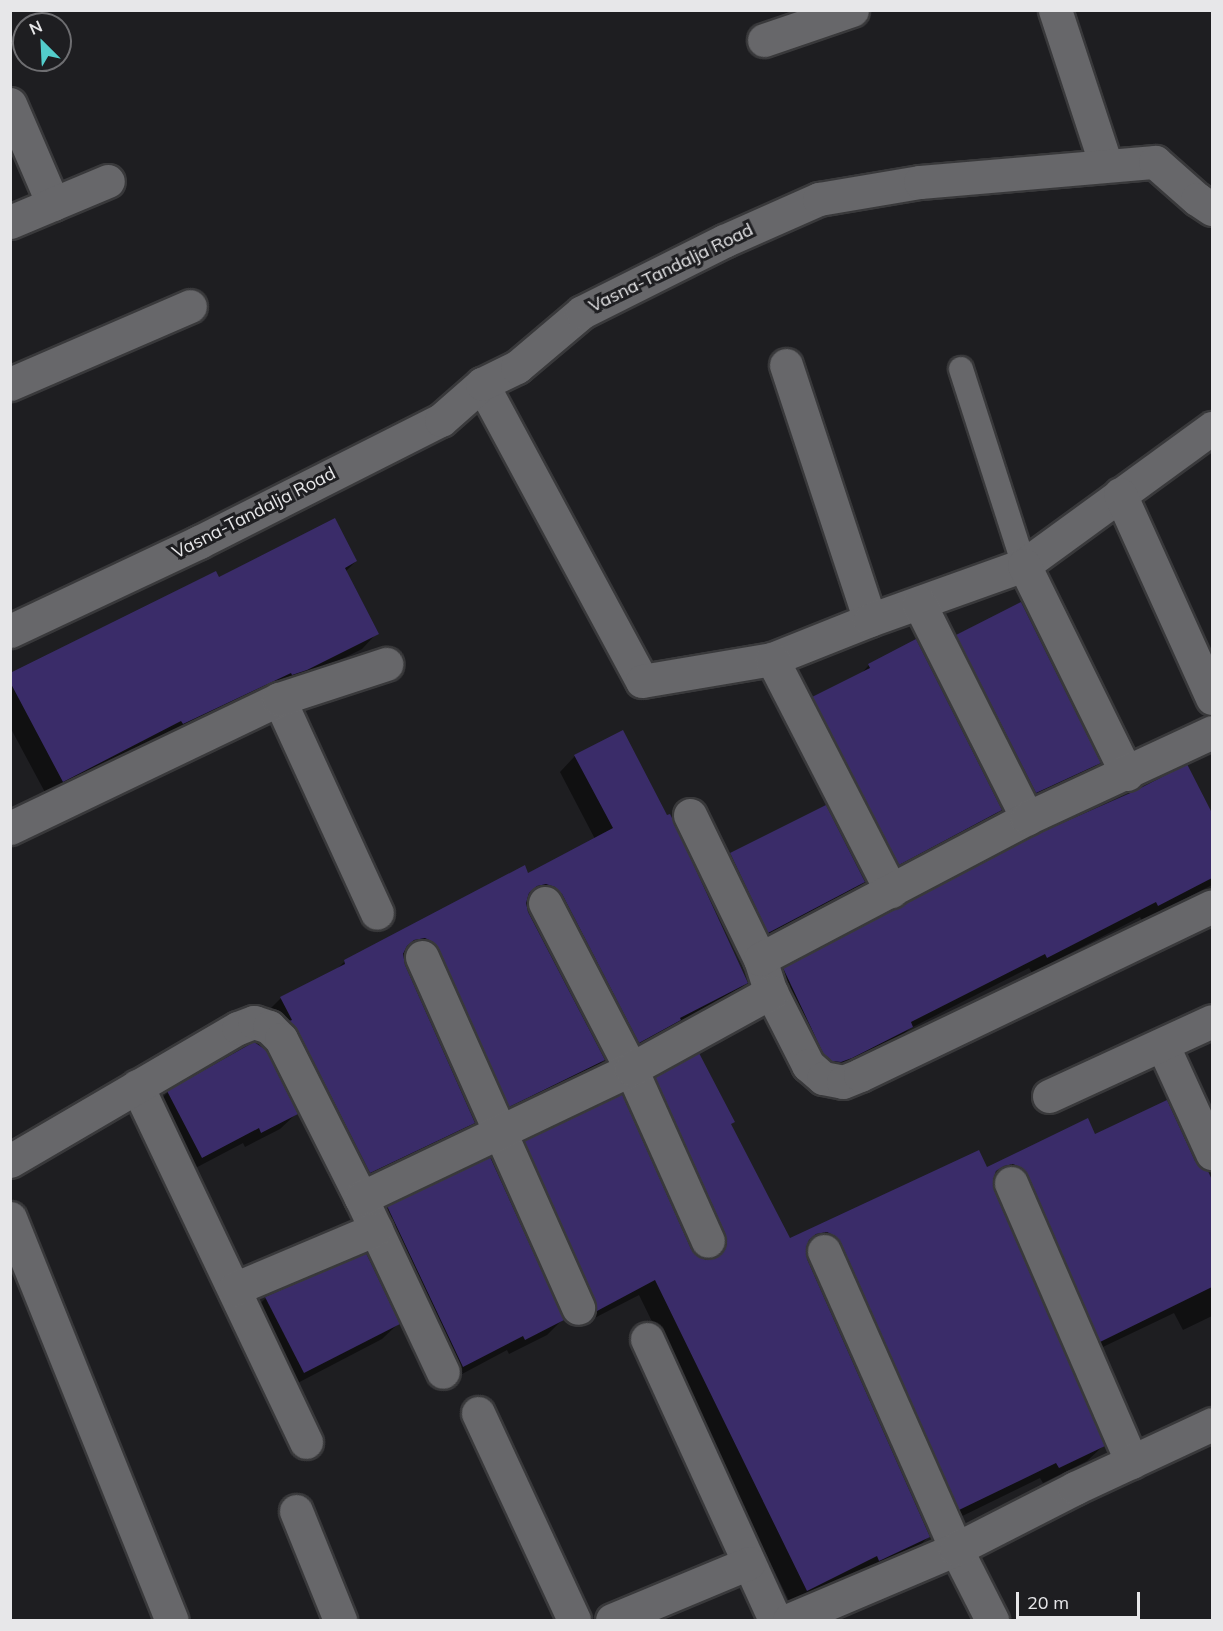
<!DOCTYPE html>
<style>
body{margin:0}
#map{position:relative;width:1223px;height:1631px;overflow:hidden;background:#1e1e21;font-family:Mulish,sans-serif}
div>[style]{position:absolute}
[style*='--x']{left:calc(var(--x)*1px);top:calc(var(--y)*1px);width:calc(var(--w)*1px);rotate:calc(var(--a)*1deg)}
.shadow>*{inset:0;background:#0007}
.building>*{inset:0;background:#3a2c69}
.roads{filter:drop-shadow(2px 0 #39393b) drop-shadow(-2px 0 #39393b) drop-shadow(0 2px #39393b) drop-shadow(0 -2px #39393b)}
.service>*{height:24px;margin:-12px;padding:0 12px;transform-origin:12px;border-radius:12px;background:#67676a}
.minor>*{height:33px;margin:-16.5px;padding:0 16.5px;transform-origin:16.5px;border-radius:16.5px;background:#67676a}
.tertiary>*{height:33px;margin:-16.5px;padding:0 16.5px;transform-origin:16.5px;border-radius:16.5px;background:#67676a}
span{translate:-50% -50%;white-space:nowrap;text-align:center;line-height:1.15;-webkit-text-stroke:6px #1e1e21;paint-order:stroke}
.street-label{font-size:18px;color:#e7e7e9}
.frame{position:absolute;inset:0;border:12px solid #e7e7e9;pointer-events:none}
.north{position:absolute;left:12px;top:12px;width:60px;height:60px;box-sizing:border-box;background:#1e1e21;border:2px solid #6e6e71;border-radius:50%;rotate:336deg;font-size:16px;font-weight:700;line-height:24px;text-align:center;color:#e7e7e9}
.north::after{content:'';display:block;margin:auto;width:21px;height:27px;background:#53cdcb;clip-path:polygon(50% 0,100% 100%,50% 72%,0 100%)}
.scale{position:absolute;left:1016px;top:1592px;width:124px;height:27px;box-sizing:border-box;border:3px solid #e7e7e9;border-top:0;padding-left:8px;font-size:18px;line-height:21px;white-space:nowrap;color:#e7e7e9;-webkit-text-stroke:4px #1e1e21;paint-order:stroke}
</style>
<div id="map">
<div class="shadow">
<i style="clip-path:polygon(356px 561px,346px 571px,377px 633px,362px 649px,290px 685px,47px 796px,10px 727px,10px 674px,219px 579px)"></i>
<i style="clip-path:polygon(957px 636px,1099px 763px,1083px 778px,1020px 808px,941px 652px)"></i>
<i style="clip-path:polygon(869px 665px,1000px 810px,985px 825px,883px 879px,798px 714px,813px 698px,860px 675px)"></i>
<i style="clip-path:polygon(575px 756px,746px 983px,731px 998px,623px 1058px,530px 899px,525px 900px,527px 912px,604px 1060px,588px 1076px,493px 1121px,408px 954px,402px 954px,403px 965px,473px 1122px,458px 1138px,354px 1188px,265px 1014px,281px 998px,336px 970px,344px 962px,528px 875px,595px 839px,560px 772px)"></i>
<i style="clip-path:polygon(1187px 766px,1212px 817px,1212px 885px,1142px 921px,1140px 917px,1032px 973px,1029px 968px,909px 1029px,896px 1042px,824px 1077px,768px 985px,784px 969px)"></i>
<i style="clip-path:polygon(825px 807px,864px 882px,848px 898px,752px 948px,715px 870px,730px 855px)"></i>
<i style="clip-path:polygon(656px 1078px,730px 1125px,789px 1240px,986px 1169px,1095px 1136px,1207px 1186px,1212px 1199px,1212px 1316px,1183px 1330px,1174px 1313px,1084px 1356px,997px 1180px,991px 1180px,992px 1191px,1103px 1446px,1087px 1461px,1043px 1483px,1040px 1478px,944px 1525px,810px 1248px,804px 1248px,805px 1259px,928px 1537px,913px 1553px,863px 1576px,861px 1571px,791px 1605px,639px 1295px,581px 1325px,580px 1317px,509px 1158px,525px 1142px,690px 1249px,696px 1257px,705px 1261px,711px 1260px,710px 1250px,640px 1094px)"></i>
<i style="clip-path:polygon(168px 1092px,296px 1114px,280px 1129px,245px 1147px,243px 1143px,186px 1173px,152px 1108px)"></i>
<i style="clip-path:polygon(490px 1159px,562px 1320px,547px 1335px,509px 1354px,507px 1350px,447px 1382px,372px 1223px,388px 1208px)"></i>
<i style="clip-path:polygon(266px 1298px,398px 1324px,382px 1339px,288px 1388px,250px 1313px)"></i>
</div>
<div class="building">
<i style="clip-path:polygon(335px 518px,357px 561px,345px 568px,379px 634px,307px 670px,292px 675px,291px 673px,183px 724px,181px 721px,63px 782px,10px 682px,10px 673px,216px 571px,219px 577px)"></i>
<i style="clip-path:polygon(1021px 602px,1101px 763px,1036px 793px,956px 635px)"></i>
<i style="clip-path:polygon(916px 639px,1002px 810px,899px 865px,812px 697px,870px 668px,868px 664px)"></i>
<i style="clip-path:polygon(623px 730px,667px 815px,670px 814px,672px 818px,748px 983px,680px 1018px,681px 1020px,639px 1043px,562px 894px,555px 887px,546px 884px,537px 886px,529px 893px,526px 903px,528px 912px,605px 1060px,509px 1107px,439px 949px,433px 942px,425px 938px,414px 940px,407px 946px,403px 954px,405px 965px,475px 1123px,370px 1173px,298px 1031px,289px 1021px,292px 1020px,280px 997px,345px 964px,344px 960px,525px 865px,528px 873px,613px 828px,574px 755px)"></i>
<i style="clip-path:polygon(1187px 764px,1212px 813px,1212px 878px,1158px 906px,1156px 902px,1047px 958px,1045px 954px,911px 1022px,913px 1027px,852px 1058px,841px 1062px,832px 1061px,823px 1053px,783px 968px,1035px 835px,1135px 791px)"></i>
<i style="clip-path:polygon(826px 805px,865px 882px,768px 933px,730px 853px)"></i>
<i style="clip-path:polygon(254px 1042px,266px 1050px,298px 1114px,261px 1133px,259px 1128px,202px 1158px,167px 1091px)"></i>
<i style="clip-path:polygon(699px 1053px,735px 1122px,731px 1124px,790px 1238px,979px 1150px,987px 1167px,1088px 1118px,1095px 1134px,1167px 1100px,1195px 1161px,1208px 1171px,1212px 1180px,1212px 1287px,1100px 1342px,1028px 1175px,1022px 1168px,1013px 1164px,1004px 1166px,996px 1171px,993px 1180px,994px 1190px,1105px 1446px,1059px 1468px,1056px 1463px,959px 1510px,841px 1243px,835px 1236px,827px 1232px,816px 1234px,809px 1240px,806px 1248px,807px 1259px,930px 1537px,879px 1561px,877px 1556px,807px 1591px,655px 1280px,597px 1311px,595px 1300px,524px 1141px,622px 1094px,691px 1249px,697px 1256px,706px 1260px,716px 1258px,723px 1251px,727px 1244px,725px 1233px,655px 1077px)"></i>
<i style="clip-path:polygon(490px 1157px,564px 1320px,525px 1340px,523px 1336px,463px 1367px,387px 1206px)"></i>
<i style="clip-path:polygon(366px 1253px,400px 1324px,304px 1373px,265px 1297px)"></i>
</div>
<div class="roads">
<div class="service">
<i style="--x:961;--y:369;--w:206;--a:72.2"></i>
</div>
<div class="minor">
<i style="--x:1055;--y:10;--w:163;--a:71.8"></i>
<i style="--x:764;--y:40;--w:93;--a:-18.8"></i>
<i style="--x:10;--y:104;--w:109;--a:66.7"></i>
<i style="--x:10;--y:222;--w:106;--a:-22.7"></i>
<i style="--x:786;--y:365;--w:268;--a:71.8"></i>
<i style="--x:10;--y:384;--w:196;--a:-23.4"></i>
<i style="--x:482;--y:384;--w:337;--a:61.7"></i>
<i style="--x:642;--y:681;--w:132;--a:-9.6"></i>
<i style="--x:772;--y:659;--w:105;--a:-21.7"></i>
<i style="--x:870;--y:620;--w:164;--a:-19.7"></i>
<i style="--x:1024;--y:565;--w:233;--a:-36.1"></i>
<i style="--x:1120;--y:494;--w:224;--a:65.7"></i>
<i style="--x:1024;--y:565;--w:233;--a:63.8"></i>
<i style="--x:919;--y:603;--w:241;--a:63.3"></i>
<i style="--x:772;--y:659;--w:261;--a:62.8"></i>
<i style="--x:279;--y:699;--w:235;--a:65.4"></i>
<i style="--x:690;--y:815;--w:160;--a:64.1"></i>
<i style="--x:760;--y:959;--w:35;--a:72"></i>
<i style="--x:771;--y:992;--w:82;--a:63.1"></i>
<i style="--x:808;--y:1065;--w:20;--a:41"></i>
<i style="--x:823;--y:1078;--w:20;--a:11"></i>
<i style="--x:843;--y:1082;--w:18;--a:-22"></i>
<i style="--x:860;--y:1075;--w:390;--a:-25.6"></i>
<i style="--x:10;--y:828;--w:298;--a:-25.6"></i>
<i style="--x:279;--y:699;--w:113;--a:-18.1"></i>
<i style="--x:545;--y:903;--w:187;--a:62.6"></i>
<i style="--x:631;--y:1069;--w:188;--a:65.9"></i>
<i style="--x:422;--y:957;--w:384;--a:66"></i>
<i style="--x:760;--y:959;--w:302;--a:-27.8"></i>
<i style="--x:1027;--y:818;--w:204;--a:-24.9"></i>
<i style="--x:1163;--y:1046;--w:118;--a:65.4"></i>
<i style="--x:137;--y:1086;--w:394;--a:64.6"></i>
<i style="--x:1049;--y:1096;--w:179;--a:-24.7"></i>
<i style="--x:10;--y:1161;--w:264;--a:-30.3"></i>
<i style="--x:238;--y:1028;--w:17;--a:-21"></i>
<i style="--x:254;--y:1022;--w:16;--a:18"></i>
<i style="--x:269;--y:1027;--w:17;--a:45"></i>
<i style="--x:281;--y:1039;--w:178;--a:63.3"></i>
<i style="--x:361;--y:1198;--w:192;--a:64.8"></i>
<i style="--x:1011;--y:1183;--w:304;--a:66.6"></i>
<i style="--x:361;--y:1198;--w:299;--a:-25.5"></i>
<i style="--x:631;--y:1069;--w:160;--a:-28.8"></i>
<i style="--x:10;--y:1218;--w:433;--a:68.1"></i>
<i style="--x:824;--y:1251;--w:326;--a:66.1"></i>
<i style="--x:956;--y:1549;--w:80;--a:63.1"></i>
<i style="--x:234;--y:1289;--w:154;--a:-22.9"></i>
<i style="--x:647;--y:1339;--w:309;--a:65.5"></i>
<i style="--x:478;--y:1413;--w:228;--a:65.1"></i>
<i style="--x:296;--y:1511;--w:118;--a:68"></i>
<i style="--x:612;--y:1620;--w:148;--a:-22.6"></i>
<i style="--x:789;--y:1620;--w:181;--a:-23"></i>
<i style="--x:956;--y:1549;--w:134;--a:-27.1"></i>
<i style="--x:1075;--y:1488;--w:151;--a:-25"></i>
</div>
<div class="tertiary">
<i style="--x:10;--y:631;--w:209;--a:-25.2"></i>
<i style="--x:199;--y:542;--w:271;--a:-26.8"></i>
<i style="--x:441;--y:420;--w:55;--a:-41.3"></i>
<i style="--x:482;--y:384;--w:39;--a:-26"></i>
<i style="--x:517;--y:367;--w:85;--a:-40.2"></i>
<i style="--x:582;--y:312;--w:159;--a:-26.6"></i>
<i style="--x:724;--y:241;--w:104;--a:-23.9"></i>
<i style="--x:819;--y:199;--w:102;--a:-9.6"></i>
<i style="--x:920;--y:182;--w:236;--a:-4.9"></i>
<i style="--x:1155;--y:162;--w:56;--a:41.4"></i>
<i style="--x:1197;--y:199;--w:18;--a:34"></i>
</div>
</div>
<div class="street-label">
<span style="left:671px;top:268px;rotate:-26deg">Vasna-Tandalja Road</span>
<span style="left:254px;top:513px;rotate:-27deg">Vasna-Tandalja Road</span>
</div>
<div class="frame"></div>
<div class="north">N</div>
<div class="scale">20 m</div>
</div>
